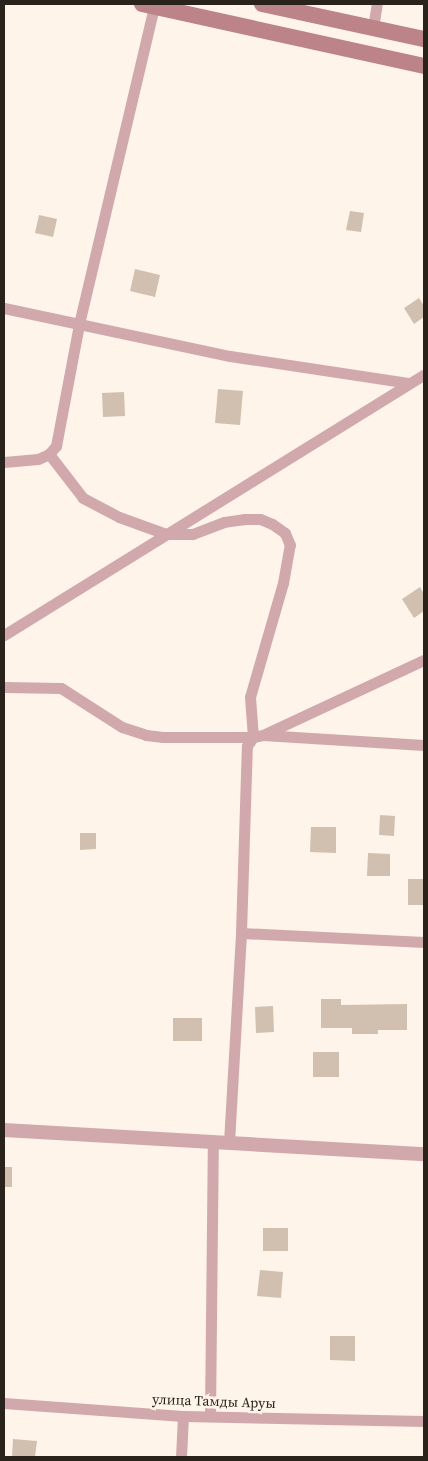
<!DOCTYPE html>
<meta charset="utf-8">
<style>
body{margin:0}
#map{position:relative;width:428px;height:1461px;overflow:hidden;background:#fef4e9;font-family:"Source Serif 4",serif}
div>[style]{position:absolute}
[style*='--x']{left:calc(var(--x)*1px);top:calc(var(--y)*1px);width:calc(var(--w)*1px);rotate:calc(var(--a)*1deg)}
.building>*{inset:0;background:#d1c0af}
.minor>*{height:11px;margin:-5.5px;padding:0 5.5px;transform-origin:5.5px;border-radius:5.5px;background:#d1a9ac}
.tertiary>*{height:14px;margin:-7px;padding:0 7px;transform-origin:7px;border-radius:7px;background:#d1a9ac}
.secondary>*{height:16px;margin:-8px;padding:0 8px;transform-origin:8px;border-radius:8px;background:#bc8389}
span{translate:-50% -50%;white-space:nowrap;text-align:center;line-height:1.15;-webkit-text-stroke:5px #fef4e9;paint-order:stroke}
.street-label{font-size:14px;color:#29231c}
.frame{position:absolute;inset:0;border:5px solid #29231c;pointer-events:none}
</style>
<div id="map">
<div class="building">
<i style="clip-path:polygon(350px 211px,364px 213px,361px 232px,346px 230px)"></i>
<i style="clip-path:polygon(39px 215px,57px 219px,53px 237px,35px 233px)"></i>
<i style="clip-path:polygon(135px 269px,160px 275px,155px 297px,130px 291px)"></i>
<i style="clip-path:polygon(419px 298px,424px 306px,424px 317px,414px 324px,404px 308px)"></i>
<i style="clip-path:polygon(218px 389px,243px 391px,240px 425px,215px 423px)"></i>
<i style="clip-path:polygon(124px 392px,125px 416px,103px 417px,102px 393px)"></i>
<i style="clip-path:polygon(420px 587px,424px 594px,424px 611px,414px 618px,402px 599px)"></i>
<i style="clip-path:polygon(380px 815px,395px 816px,394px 836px,379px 835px)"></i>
<i style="clip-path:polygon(311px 827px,336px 827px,336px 853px,310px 852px)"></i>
<i style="clip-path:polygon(80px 833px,96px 833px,96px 849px,80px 850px)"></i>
<i style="clip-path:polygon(368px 853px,390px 854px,390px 876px,367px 876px)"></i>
<i style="clip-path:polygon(408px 879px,424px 879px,424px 905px,408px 905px)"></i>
<i style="clip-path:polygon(321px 999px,341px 999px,341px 1005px,407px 1004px,407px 1030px,378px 1030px,378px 1034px,352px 1034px,352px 1028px,321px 1028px)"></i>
<i style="clip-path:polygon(273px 1006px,274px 1032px,256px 1033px,255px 1007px)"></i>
<i style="clip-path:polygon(173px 1018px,202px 1018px,202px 1041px,173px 1041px)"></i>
<i style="clip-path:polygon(313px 1052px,339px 1052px,339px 1077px,313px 1077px)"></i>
<i style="clip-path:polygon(4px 1167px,12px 1167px,12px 1187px,4px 1187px)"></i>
<i style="clip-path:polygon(263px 1228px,288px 1228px,288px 1251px,263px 1251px)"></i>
<i style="clip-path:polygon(260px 1270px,283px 1272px,281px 1298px,257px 1296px)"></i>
<i style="clip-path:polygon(330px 1336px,355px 1336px,355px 1361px,330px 1360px)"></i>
<i style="clip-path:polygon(13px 1439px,37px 1441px,35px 1457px,12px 1457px)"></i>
</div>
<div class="minor">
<i style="--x:373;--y:28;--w:24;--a:-81"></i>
<i style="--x:4;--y:308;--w:231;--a:12"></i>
<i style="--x:230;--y:356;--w:180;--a:8.6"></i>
<i style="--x:4;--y:462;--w:34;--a:-5"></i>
<i style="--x:38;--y:459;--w:12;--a:-24"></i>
<i style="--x:49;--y:454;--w:11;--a:-49"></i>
<i style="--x:56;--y:446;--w:124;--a:-79.3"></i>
<i style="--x:79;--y:324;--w:327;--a:-76.7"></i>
<i style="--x:4;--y:635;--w:494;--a:-31.8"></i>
<i style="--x:4;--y:687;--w:57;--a:1"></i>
<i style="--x:61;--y:688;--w:72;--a:32.6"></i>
<i style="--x:122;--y:727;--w:25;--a:18"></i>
<i style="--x:146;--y:735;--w:17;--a:7"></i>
<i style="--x:163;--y:737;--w:90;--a:0"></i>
<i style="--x:253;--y:737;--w:40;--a:-94.3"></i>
<i style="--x:250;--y:697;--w:119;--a:-73.9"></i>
<i style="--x:283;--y:583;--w:39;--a:-80"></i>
<i style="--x:290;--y:545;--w:13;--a:-113"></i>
<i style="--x:285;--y:533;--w:16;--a:-145"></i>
<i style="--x:272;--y:524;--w:13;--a:-157"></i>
<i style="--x:260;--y:519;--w:15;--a:180"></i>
<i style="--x:245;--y:519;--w:21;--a:172"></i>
<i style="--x:224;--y:522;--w:34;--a:159"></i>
<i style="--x:192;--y:534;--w:26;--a:180"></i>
<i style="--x:166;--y:534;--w:50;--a:-160.1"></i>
<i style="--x:119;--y:517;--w:41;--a:-152.2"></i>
<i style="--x:83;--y:498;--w:56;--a:-127.7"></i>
<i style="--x:265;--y:734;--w:175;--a:-25"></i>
<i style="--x:241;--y:933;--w:183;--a:2.8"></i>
<i style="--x:229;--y:1142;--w:209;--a:-86.7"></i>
<i style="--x:241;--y:933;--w:187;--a:-88.2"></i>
<i style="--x:247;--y:746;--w:11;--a:-56"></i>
<i style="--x:253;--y:737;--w:10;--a:-11"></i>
<i style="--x:263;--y:735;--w:161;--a:3.6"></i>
<i style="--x:4;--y:1403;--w:179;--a:4.2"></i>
<i style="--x:183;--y:1416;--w:241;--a:1.2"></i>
<i style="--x:210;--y:1416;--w:275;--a:-89.4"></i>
<i style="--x:181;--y:1457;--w:41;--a:-87.2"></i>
</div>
<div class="tertiary">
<i style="--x:4;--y:1130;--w:421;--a:3.3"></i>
</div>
<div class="secondary">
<i style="--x:142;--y:4;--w:289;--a:12.4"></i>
<i style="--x:262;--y:4;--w:166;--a:12.2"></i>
</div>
<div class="street-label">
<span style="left:214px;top:1401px;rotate:2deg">улица Тамды Аруы</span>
</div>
<div class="frame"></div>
</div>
